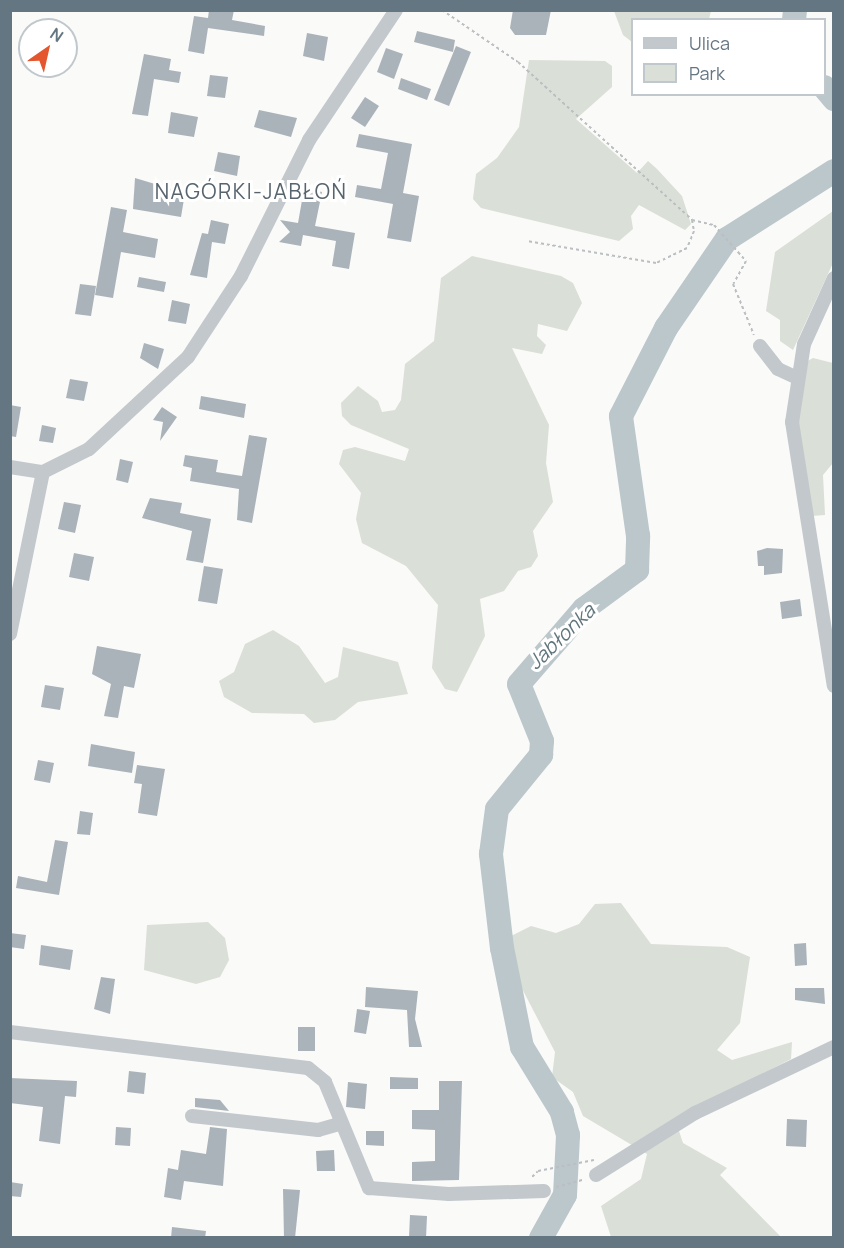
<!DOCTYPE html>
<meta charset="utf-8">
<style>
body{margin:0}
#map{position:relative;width:844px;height:1248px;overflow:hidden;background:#fafaf8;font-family:Manrope,sans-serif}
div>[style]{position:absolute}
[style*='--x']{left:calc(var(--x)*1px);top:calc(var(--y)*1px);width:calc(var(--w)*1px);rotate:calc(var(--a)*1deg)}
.green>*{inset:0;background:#dadfd7}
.river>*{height:24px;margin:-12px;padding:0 12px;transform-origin:12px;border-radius:12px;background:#bbc7cb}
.building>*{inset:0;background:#aab3b9}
.path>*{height:2px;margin-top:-1px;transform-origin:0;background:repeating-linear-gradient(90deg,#bbbfc2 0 3px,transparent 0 6px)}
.minor>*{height:14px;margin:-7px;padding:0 7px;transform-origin:7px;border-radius:7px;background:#c3c8cc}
span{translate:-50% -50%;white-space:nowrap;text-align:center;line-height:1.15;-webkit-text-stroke:6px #fff;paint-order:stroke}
.water-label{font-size:20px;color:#60757c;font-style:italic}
.quarter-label{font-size:21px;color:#57646e;letter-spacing:1.5px}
.frame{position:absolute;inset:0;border:12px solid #657683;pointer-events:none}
.legend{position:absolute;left:631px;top:18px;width:195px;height:78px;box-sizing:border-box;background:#fff;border:2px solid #c1c8cd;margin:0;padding:8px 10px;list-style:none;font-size:18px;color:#657683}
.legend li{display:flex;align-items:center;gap:12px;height:30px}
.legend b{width:30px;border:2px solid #c1c8cd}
.north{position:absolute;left:18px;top:18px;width:60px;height:60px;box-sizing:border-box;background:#fff;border:2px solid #c1c8cd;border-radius:50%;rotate:34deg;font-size:16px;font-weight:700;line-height:24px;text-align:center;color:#657683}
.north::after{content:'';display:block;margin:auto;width:21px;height:27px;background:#e4572e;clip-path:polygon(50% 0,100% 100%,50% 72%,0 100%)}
</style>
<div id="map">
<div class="green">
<i style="clip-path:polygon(614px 11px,614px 10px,711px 11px,709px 19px,632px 20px,632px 42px,623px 35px)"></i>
<i style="clip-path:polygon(529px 60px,605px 61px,612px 66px,612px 87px,576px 119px,637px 173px,648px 161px,657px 169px,682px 196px,691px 224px,685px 230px,639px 205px,631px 216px,633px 229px,619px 241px,481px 208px,473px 199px,476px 174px,497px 158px,519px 127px)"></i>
<i style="clip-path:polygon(833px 211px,833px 263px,793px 350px,780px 341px,780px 320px,766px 311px,775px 252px)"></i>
<i style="clip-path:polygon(472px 256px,561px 276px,573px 283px,582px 303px,567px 331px,538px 324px,537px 336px,546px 345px,542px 354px,512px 348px,549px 425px,546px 463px,553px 502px,533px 531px,538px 556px,531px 567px,518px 571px,504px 591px,480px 599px,485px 636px,457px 692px,445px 689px,432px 668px,438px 605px,406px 566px,362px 543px,356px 519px,361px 493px,339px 464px,343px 450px,355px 447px,405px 461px,409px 449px,351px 425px,342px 416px,341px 403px,358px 386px,378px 401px,382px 412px,395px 410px,401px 400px,405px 364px,434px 341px,441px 278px)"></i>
<i style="clip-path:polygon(813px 358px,833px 363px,833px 463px,823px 475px,825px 515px,811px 516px,796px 416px,802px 364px)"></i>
<i style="clip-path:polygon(273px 630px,299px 646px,325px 683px,338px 677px,343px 647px,398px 662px,408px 694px,358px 702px,335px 720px,314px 723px,304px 714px,252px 713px,224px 697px,219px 681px,234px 672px,245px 644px)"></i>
<i style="clip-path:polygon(621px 903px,651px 944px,727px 947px,750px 957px,740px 1023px,717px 1050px,732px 1060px,792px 1042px,791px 1059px,675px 1119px,683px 1143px,727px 1168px,720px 1175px,781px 1237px,611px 1237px,601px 1206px,641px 1179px,647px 1154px,583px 1116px,573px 1092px,552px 1077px,555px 1052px,518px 981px,509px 937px,531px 926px,556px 933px,579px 924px,595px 904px)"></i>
<i style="clip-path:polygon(208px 922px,225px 938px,229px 960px,220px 977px,196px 984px,144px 970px,147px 925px)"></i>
</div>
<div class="river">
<i style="--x:794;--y:20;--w:10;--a:-84"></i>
<i style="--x:824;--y:87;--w:16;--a:50"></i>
<i style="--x:541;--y:1238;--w:49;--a:-60.8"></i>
<i style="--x:565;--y:1195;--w:60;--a:-87.1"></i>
<i style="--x:568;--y:1135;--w:24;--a:-105"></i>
<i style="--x:562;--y:1112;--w:76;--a:-121.6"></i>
<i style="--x:522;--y:1047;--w:101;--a:-101.4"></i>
<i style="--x:502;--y:948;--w:95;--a:-96.7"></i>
<i style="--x:491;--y:854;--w:45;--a:-82.4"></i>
<i style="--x:497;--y:809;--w:70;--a:-50.8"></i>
<i style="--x:541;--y:755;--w:14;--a:-86"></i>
<i style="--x:542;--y:741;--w:61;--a:-112"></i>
<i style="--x:519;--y:684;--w:99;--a:-49.1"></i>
<i style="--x:584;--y:609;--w:66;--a:-36.3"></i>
<i style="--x:637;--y:570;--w:34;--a:-88"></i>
<i style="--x:638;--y:536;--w:121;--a:-98.1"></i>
<i style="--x:621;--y:416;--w:99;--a:-62.9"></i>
<i style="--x:666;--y:328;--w:108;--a:-55.6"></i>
<i style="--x:727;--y:239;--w:127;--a:-32.4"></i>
</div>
<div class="building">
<i style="clip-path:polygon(209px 10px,234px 10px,232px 20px,265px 26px,264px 36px,208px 28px,204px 54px,188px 51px,194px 16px,208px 18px)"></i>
<i style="clip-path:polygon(513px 10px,551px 10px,546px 35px,515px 35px,510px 28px)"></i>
<i style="clip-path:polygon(417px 31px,455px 40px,453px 52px,414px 42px)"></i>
<i style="clip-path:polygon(307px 33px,328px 37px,324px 61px,303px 56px)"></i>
<i style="clip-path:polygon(456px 46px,471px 52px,449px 106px,434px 100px)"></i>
<i style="clip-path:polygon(386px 48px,403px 54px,394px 79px,377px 72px)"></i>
<i style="clip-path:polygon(144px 54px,171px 59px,169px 70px,181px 72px,179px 83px,154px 79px,148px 116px,132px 114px)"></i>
<i style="clip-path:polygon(210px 75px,228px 77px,225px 98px,207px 96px)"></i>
<i style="clip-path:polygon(401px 78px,431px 89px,427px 100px,398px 89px)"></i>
<i style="clip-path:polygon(365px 97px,379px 106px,365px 127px,351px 118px)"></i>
<i style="clip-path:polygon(259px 110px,297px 118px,291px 137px,254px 127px)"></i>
<i style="clip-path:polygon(171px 112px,198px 117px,194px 137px,168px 133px)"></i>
<i style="clip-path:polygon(359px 134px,412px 144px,403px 193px,419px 196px,411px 242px,387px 238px,393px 204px,355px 197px,357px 185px,381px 189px,388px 153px,356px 147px)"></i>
<i style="clip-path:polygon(218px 152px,240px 156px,237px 176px,214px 171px)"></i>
<i style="clip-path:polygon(135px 178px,185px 193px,181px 217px,133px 209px)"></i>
<i style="clip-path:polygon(304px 189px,322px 192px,315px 226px,355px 233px,349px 269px,332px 266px,336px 241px,303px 235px,301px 246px,279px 242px,290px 232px,280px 220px,298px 223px)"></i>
<i style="clip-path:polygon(111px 207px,127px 210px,123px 232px,158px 239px,155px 258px,121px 252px,113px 298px,95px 295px)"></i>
<i style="clip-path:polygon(211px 220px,229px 224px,225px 244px,212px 242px,207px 278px,190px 275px,202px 233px,208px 234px)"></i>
<i style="clip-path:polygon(139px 277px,166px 282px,164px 292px,137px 287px)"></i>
<i style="clip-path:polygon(80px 284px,96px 286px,91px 316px,75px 314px)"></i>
<i style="clip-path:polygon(172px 300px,190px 304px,186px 324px,168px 321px)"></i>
<i style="clip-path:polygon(144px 343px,164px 349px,158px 369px,140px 358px)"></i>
<i style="clip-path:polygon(70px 379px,88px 382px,84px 401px,66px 398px)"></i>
<i style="clip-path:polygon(201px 396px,246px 404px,244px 418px,199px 409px)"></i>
<i style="clip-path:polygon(10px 405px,21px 407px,16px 437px,10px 436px)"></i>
<i style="clip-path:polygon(162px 407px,177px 417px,160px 441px,163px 422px,153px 420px)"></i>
<i style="clip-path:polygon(42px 425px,56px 428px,53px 443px,39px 441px)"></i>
<i style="clip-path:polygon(249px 435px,267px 438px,252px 523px,237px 520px,239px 489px,190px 481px,192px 468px,183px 466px,185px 455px,218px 460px,216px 472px,242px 476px)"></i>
<i style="clip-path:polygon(120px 459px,133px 462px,128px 483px,116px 480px)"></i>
<i style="clip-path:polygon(150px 498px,182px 503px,180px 513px,211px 519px,203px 563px,186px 560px,192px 531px,142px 518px)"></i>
<i style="clip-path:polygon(64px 502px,81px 505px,75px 533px,58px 529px)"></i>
<i style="clip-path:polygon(767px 548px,783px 549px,782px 573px,764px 575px,764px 566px,758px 566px,757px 551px)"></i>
<i style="clip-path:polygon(74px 553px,94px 557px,89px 581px,69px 577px)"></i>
<i style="clip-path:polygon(204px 566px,223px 569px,217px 604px,198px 601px)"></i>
<i style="clip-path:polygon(800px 599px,802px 616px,782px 619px,780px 602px)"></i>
<i style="clip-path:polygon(97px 646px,141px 654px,134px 688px,124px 686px,118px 718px,104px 716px,111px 684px,92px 674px)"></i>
<i style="clip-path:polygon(45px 685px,64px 688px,60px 710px,41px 707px)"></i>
<i style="clip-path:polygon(91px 744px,135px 752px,132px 773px,88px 766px)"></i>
<i style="clip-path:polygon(38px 760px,54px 763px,50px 783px,34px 780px)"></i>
<i style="clip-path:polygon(137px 765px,165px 769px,157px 816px,138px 813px,142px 784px,134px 783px)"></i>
<i style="clip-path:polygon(80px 811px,93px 813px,90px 835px,77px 834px)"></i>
<i style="clip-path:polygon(55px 840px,68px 842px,59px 895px,16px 888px,18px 876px,47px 882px)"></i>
<i style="clip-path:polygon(10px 933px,26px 935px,24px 949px,10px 947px)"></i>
<i style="clip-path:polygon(806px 943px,807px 965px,795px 966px,794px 944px)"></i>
<i style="clip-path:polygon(41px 945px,73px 950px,70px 970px,39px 965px)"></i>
<i style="clip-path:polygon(101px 977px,115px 979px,110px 1014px,94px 1009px)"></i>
<i style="clip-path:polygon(366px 987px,418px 991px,415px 1019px,422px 1047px,409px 1047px,407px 1010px,365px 1007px)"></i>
<i style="clip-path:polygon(795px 988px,824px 988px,825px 1004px,795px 1000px)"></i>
<i style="clip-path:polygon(357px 1009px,370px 1011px,366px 1034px,354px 1032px)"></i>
<i style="clip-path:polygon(298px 1027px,315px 1027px,315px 1051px,298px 1051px)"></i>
<i style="clip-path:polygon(129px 1071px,146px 1073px,144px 1094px,127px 1092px)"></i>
<i style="clip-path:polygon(390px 1077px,418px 1078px,418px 1089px,390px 1089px)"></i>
<i style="clip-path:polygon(10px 1078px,77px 1081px,76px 1097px,65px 1096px,60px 1144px,39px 1141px,43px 1107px,10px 1103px)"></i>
<i style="clip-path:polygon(439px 1081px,462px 1081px,459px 1180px,412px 1181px,412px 1162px,435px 1161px,435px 1130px,412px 1129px,412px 1110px,439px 1110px)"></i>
<i style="clip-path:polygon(348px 1082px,367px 1084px,365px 1109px,346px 1107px)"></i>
<i style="clip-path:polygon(195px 1098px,220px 1100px,229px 1111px,195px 1107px)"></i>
<i style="clip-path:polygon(787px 1119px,807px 1120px,806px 1147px,786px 1146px)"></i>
<i style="clip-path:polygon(116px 1127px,131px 1128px,130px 1146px,115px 1145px)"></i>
<i style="clip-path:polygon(210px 1127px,227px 1129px,223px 1186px,184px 1181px,181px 1200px,164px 1197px,168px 1168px,178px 1170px,181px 1150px,206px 1154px)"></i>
<i style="clip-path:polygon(366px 1131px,384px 1131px,384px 1146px,366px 1145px)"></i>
<i style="clip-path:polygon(334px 1150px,335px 1171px,317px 1171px,316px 1151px)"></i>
<i style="clip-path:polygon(10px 1182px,23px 1184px,21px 1197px,10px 1196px)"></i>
<i style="clip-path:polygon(283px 1189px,300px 1190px,295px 1238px,284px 1238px)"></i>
<i style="clip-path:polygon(410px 1215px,427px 1216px,426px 1238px,409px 1238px)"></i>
<i style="clip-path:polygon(172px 1227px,206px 1231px,205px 1238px,171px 1238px)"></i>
</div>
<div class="path">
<i style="--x:442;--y:10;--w:92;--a:34.4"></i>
<i style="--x:518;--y:62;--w:235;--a:42.2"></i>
<i style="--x:692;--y:220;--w:11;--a:80"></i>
<i style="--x:694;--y:231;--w:18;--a:112"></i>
<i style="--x:687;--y:248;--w:34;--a:154"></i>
<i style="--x:656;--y:263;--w:131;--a:-170.3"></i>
<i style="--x:692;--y:220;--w:23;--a:13"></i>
<i style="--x:714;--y:225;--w:48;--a:48.4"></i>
<i style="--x:746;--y:261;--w:26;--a:119"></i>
<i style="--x:733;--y:284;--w:55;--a:67.6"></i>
<i style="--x:532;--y:1177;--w:8;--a:-45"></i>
<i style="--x:538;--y:1171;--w:57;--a:-11.1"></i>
<i style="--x:556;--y:1187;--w:30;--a:-15"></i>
</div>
<div class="minor">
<i style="--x:834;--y:278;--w:72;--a:114.4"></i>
<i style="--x:804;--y:344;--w:79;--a:98.7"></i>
<i style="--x:792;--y:422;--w:267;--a:81"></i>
<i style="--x:760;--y:346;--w:29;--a:52"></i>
<i style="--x:778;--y:369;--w:19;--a:25"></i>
<i style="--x:10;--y:467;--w:33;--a:9"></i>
<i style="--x:43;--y:472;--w:51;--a:-26.6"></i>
<i style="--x:89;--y:449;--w:135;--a:-42.9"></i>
<i style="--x:188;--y:357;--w:97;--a:-56.8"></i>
<i style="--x:241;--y:276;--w:152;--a:-63.4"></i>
<i style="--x:309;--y:140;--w:156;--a:-56.2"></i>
<i style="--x:10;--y:634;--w:165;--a:-78.5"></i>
<i style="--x:10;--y:1032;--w:300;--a:6.9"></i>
<i style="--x:308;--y:1068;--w:22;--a:39"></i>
<i style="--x:325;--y:1082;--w:115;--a:67.5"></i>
<i style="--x:369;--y:1188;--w:80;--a:4.3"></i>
<i style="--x:449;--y:1194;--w:95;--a:-1.8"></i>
<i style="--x:192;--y:1116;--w:127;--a:6.3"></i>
<i style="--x:318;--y:1130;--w:22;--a:-16"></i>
<i style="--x:596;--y:1175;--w:117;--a:-32.1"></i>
<i style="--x:695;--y:1113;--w:154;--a:-25.4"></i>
</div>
<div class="water-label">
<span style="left:561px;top:636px;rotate:-44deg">Jabłonka</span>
</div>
<div class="quarter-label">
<span style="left:251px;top:191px">NAGÓRKI-JABŁOŃ</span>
</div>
<div class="frame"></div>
<ul class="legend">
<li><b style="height:8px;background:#c3c8cc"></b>Ulica</li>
<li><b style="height:16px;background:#dadfd7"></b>Park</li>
</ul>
<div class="north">N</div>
</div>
